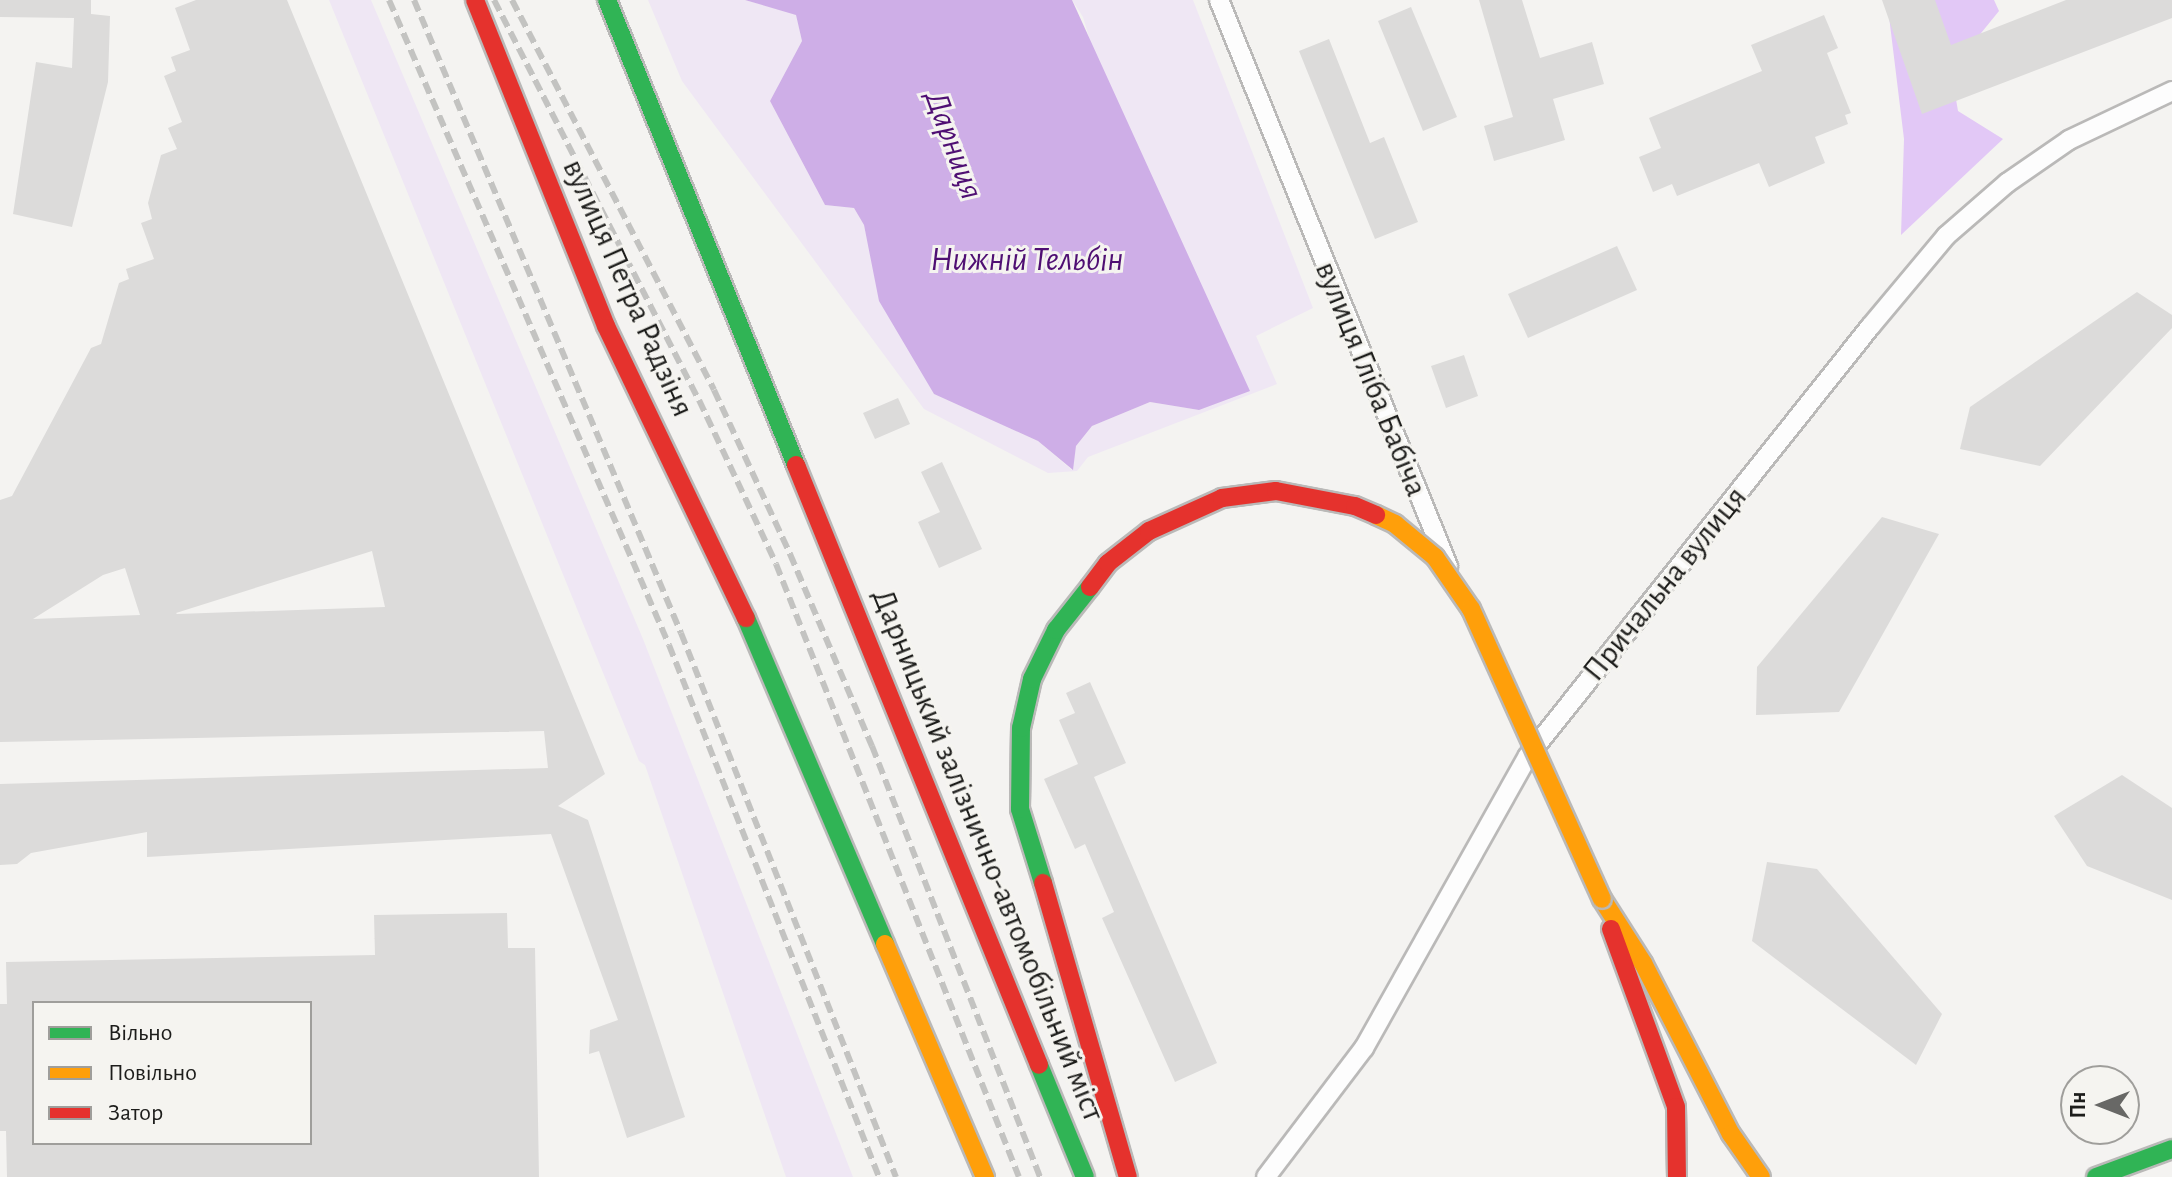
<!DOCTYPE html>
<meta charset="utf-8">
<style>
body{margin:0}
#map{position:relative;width:2172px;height:1177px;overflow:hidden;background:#f4f3f1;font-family:"Alegreya Sans",sans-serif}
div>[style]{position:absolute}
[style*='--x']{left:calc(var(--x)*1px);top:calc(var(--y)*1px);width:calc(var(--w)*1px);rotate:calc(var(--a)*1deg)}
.green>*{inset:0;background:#efe7f4}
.forest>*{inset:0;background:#e2c8f6}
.water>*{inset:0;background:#ceaee7}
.building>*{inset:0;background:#dcdbda}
.roads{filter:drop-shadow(2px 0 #bab9b8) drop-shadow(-2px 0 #bab9b8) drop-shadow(0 2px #bab9b8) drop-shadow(0 -2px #bab9b8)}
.street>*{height:18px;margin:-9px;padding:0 9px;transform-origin:9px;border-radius:9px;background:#fdfdfd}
.fast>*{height:18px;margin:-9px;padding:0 9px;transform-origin:9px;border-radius:9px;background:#30b455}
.slow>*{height:18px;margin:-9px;padding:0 9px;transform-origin:9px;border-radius:9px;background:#ff9f0a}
.jam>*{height:18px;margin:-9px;padding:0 9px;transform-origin:9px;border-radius:9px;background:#e5322d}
.rail>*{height:6px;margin-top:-3px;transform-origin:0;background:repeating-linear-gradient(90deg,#c3c3c1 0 12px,transparent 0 18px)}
.bridges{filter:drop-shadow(2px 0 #bab9b8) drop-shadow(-2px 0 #bab9b8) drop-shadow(0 2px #bab9b8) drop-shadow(0 -2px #bab9b8)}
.fast-bridge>*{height:18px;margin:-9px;padding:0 9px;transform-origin:9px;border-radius:9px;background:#30b455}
.slow-bridge>*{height:18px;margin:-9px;padding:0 9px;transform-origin:9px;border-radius:9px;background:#ff9f0a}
.jam-bridge>*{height:18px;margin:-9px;padding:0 9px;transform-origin:9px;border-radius:9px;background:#e5322d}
span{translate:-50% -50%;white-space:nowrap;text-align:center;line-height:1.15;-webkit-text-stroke:6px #f5f4f0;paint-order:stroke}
.street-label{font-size:32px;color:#1d1d1b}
.water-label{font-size:34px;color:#4f0f73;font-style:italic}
.legend{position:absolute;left:32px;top:1001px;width:280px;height:144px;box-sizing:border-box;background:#f5f4f0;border:2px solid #9f9e9b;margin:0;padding:10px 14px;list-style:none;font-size:24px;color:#1d1d1b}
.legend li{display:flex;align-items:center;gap:16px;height:40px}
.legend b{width:40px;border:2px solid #9f9e9b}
.north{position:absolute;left:2060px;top:1065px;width:80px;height:80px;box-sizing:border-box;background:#f5f4f0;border:2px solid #9f9e9b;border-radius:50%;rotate:270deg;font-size:22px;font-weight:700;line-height:32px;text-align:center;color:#1d1d1b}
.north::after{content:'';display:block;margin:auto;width:28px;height:36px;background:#686866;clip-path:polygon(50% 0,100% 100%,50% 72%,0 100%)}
</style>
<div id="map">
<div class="green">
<i style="clip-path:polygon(329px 0,371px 0,643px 639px,853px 1177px,786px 1177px,645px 765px,639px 761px)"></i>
<i style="clip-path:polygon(648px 0,745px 0,796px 14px,802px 41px,770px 101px,825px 205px,854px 208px,864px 225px,872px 259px,934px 394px,1038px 441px,1072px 470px,1076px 446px,1092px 426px,1150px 402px,1199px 410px,1083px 17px,1072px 0,1193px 0,1313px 308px,1256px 336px,1277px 384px,1088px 457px,1077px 471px,1048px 473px,924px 409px,682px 81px)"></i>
</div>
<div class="forest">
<i style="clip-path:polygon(1887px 0,1994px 0,1999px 11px,1951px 70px,1958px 111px,2003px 139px,1901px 235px,1904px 139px)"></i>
</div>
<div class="water">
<i style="clip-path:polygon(745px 0,1072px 0,1250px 391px,1199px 410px,1150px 402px,1092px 426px,1076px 446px,1073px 470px,1038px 441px,934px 394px,879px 301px,864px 225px,854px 208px,825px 205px,770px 101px,802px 41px,796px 15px)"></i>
</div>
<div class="building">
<i style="clip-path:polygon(0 0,91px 0,91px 14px,110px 16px,108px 82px,72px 227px,13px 214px,36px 62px,72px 68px,74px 18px,0 17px)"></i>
<i style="clip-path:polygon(evenodd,196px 0,287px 0,605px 774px,558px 806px,588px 820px,685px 1117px,627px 1138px,599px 1051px,589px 1054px,590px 1030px,618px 1020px,551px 834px,147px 857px,147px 832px,31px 853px,17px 864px,0 865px,0 784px,548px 768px,544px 731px,0 742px,0 500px,12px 496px,91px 348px,101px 344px,119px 283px,129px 279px,126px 269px,154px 259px,141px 223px,152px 219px,148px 203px,161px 155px,177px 149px,168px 128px,182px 122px,164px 76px,176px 71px,171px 57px,190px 50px,175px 8px,196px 0,372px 551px,385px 607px,177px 614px,176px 613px,372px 551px,196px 0,125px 568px,140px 615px,33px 619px,103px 575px,125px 568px)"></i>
<i style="clip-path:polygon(1479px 0,1522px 0,1540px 58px,1592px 42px,1604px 84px,1553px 99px,1565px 140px,1494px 161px,1484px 126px,1513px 117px)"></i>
<i style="clip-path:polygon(1882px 0,1935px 0,1951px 45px,2066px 0,2172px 0,2172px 18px,1922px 114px)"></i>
<i style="clip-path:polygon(1411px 7px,1457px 117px,1423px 131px,1378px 21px)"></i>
<i style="clip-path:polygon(1824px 15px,1838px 48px,1827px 53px,1851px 113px,1845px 115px,1848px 124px,1815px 137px,1825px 163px,1769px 187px,1759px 163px,1677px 196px,1672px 184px,1653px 192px,1639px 157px,1661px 148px,1649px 118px,1762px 71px,1751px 45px)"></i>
<i style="clip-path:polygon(1329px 39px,1370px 143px,1384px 137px,1418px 222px,1375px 239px,1299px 51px)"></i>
<i style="clip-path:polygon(1617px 246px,1637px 290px,1528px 338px,1508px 294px)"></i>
<i style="clip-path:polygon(2137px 292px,2172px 315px,2172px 328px,2040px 466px,1960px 449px,1970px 407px)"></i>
<i style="clip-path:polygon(1464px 355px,1478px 396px,1446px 408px,1431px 366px)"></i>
<i style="clip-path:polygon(898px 398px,910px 424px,875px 439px,863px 413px)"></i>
<i style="clip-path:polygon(942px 462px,982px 549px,939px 568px,918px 522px,940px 512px,921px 472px)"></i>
<i style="clip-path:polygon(1882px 517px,1939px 534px,1839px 712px,1756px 715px,1757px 667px)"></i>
<i style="clip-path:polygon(1090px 682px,1126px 763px,1094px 777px,1217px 1063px,1175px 1082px,1102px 918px,1114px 912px,1085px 844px,1075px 849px,1044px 779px,1078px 764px,1059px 720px,1075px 713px,1066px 693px)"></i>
<i style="clip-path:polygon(2122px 775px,2172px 808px,2172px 900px,2087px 866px,2054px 816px)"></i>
<i style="clip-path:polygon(1767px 862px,1817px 869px,1942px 1014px,1916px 1065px,1752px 941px)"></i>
<i style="clip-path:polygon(evenodd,507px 913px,508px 948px,535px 948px,539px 1177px,7px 1177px,6px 1131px,0 1131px,0 1004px,7px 1004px,6px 962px,375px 955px,374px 915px,507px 913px,34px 1003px,310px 1003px,310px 1143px,34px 1143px,34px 1003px)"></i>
</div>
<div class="roads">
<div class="street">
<i style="--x:1219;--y:0;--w:611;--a:67.97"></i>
<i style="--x:1266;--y:1177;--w:162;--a:-52.8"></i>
<i style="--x:1364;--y:1048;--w:335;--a:-60.7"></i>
<i style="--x:1528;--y:756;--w:549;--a:-51.44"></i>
<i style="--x:1870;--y:327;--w:119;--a:-50.1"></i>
<i style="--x:1946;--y:236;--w:81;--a:-41"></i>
<i style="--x:2007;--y:183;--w:75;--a:-34.7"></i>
<i style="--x:2069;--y:140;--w:114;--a:-25.4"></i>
</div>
<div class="fast">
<i style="--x:607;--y:0;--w:502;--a:67.88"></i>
<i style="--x:746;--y:618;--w:354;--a:66.9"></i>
<i style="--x:1039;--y:1065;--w:121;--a:67.7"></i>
<i style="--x:2096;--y:1177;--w:81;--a:-20.2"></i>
</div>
<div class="slow">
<i style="--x:1602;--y:899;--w:76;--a:57.4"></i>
<i style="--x:1643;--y:963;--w:192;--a:62.8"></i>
<i style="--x:1731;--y:1134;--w:52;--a:55.1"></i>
<i style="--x:885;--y:944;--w:254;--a:66.8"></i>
</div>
<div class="jam">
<i style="--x:475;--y:0;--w:351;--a:68.1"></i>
<i style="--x:606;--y:326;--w:324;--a:64.4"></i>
<i style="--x:796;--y:465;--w:647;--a:67.95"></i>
<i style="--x:1611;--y:929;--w:189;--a:69.9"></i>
<i style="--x:1676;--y:1107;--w:70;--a:89.2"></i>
</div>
</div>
<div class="rail">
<i style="--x:389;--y:0;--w:703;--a:66.53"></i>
<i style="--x:669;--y:645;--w:572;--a:68.46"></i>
<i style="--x:414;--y:0;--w:687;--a:67.13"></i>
<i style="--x:681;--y:633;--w:585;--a:68.44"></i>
<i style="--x:494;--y:0;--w:449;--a:62.9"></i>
<i style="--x:699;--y:400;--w:181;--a:64.8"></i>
<i style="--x:776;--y:564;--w:659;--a:68.38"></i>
<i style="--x:512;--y:0;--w:439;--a:62.6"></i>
<i style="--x:714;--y:390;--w:181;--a:65.1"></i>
<i style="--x:790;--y:554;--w:209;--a:66.9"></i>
<i style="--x:872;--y:746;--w:463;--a:68.7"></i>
</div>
<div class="bridges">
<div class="fast-bridge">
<i style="--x:1043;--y:883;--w:77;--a:-107.3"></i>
<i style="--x:1020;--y:809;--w:81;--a:-89.3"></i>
<i style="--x:1021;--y:728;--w:50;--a:-77.3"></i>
<i style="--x:1032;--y:679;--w:55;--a:-63.9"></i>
<i style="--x:1056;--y:630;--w:55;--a:-51.7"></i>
</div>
<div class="slow-bridge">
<i style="--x:1376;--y:515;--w:21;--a:25"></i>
<i style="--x:1395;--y:524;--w:52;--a:39.5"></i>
<i style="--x:1435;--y:557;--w:63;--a:55.3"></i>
<i style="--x:1471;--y:609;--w:318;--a:65.7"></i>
</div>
<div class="jam-bridge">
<i style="--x:1090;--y:587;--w:30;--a:-53"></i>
<i style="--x:1108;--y:563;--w:52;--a:-38"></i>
<i style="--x:1149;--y:531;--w:80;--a:-24.3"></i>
<i style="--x:1222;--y:498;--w:54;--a:-7.4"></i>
<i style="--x:1276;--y:491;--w:80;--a:10.8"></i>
<i style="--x:1355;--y:506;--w:23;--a:23"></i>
<i style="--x:1043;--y:883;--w:306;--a:73.9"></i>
</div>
</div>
<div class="street-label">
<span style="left:628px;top:288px;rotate:66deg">вулиця Петра Радзіня</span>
<span style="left:1371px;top:379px;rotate:68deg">вулиця Гліба Бабіча</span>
<span style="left:1665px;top:584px;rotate:-51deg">Причальна вулиця</span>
<span style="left:988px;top:855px;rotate:68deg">Дарницький залізнично-автомобільний міст</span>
</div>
<div class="water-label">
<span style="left:953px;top:145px;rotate:70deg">Дарниця</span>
<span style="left:1027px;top:261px">Нижній Тельбін</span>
</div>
<ul class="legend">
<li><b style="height:10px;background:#30b455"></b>Вільно</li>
<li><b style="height:10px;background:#ff9f0a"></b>Повільно</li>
<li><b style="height:10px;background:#e5322d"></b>Затор</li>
</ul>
<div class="north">Пн</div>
</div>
